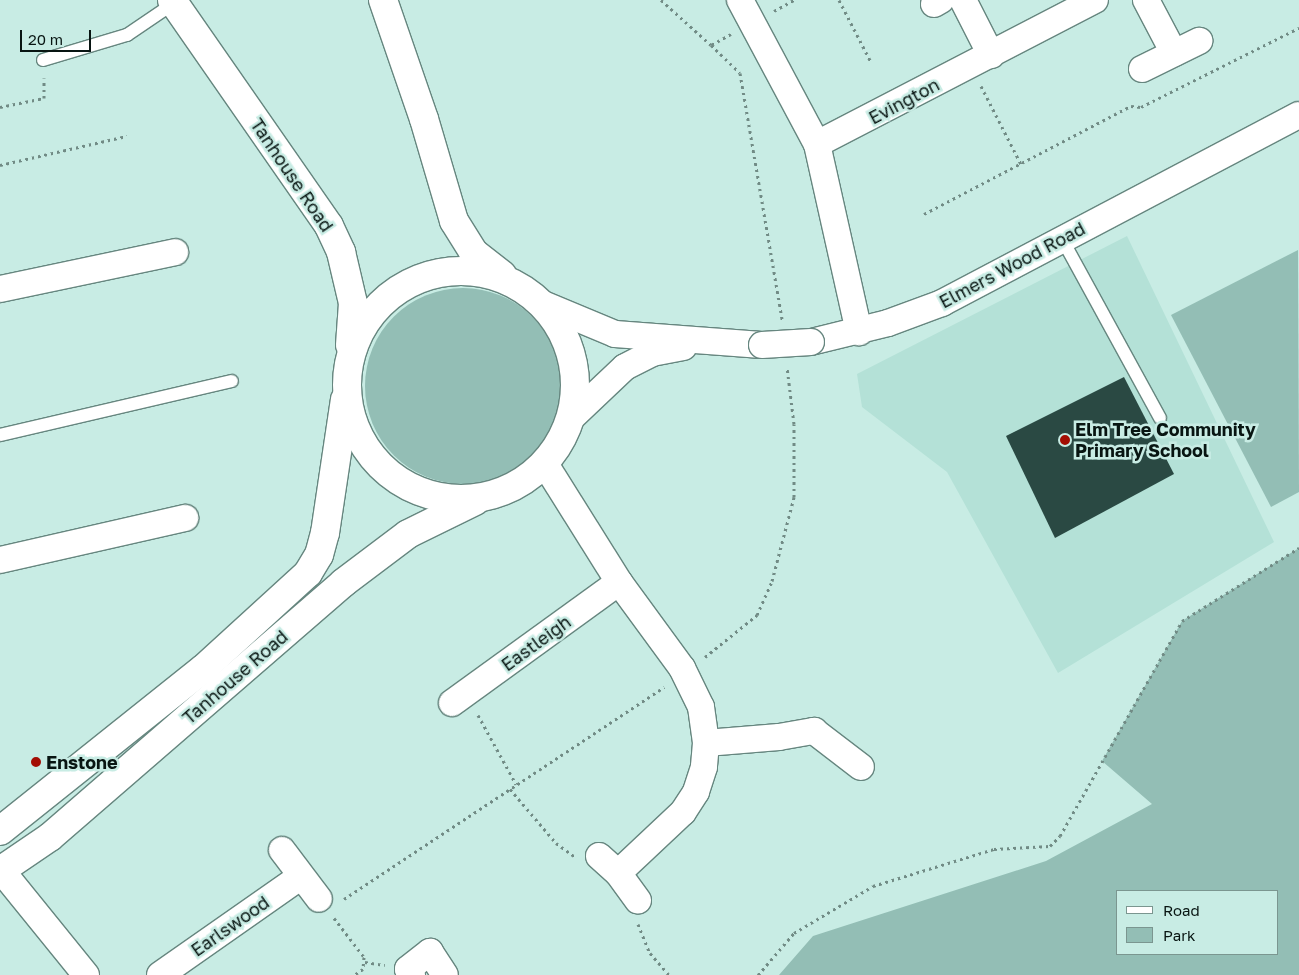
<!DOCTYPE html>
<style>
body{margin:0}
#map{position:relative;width:1299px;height:975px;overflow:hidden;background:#c8ece4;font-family:"Golos Text",sans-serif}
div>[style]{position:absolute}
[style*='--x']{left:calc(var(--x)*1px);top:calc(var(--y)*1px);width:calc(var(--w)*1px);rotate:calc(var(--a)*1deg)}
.built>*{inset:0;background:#b4e1d7}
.green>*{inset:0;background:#93beb5}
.round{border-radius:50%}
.building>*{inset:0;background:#2a4943}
.path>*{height:3px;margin-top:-1.5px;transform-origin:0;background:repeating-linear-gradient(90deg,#718b85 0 2.5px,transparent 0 6.5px)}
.roads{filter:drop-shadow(1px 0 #66867f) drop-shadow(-1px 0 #66867f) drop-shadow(0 1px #66867f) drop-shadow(0 -1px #66867f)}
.service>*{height:12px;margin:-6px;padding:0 6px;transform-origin:6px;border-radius:6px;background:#fff}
.minor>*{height:26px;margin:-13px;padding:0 13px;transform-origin:13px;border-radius:13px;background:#fff}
.tertiary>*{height:28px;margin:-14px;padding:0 14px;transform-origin:14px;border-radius:14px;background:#fff}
.tertiary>.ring{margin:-14px;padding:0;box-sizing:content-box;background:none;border:28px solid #fff;border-radius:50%}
.bridges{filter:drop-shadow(1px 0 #66867f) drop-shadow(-1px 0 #66867f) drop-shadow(0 1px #66867f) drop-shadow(0 -1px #66867f)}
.minor-bridge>*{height:26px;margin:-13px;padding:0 13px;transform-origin:13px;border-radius:13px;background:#fff}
.dots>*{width:14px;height:14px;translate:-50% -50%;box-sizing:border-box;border:2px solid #c8ece4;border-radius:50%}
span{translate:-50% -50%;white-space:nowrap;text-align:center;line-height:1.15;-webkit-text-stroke:5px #c8ece4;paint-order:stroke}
.street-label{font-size:18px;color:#081512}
.poi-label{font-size:18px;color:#081512;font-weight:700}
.left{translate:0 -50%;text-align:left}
.legend{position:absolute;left:1116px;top:890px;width:162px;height:65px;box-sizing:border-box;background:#c8ece4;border:1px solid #7b9690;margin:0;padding:6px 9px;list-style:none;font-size:15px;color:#081512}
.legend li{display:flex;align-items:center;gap:10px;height:25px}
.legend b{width:25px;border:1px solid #7b9690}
.scale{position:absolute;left:20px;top:30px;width:71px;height:22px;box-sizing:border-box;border:2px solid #081512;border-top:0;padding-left:6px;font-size:15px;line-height:18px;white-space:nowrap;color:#081512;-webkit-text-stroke:4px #c8ece4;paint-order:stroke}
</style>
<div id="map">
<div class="built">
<i style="clip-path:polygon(1127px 236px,1274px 542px,1058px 673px,947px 472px,862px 407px,857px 374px)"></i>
</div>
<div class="green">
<i style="clip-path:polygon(1298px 250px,1299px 492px,1271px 507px,1171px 315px)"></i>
<i class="round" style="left:365px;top:288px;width:196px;height:196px"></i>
<i style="clip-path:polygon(evenodd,1299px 548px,1299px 975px,779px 975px,813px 936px,1046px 861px,1152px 804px,1102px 761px,1182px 621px,1299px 548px,1118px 891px,1278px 891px,1278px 954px,1118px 954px,1118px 891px)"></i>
</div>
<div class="building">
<i style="clip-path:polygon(1124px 377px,1174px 474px,1055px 538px,1006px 436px)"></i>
</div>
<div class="path">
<i style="--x:661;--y:0;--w:67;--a:42"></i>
<i style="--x:839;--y:0;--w:70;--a:62.7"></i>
<i style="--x:774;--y:11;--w:23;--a:-29"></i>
<i style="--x:731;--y:34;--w:23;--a:151"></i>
<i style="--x:711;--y:45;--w:40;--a:44"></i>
<i style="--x:740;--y:73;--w:251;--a:80.3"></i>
<i style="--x:981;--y:86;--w:88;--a:62.9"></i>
<i style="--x:0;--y:107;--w:45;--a:-11.6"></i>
<i style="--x:44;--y:98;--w:20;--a:-90"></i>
<i style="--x:0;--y:165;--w:130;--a:-12.9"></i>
<i style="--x:924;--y:214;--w:233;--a:-27.6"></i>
<i style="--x:1131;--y:106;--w:10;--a:6"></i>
<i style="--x:1141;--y:107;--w:177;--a:-26.6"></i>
<i style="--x:705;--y:657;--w:67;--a:-38.9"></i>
<i style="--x:757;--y:615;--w:37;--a:-66"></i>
<i style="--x:772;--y:581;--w:87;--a:-75.3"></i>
<i style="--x:794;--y:497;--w:73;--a:-90"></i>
<i style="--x:794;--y:424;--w:57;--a:-97"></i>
<i style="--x:478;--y:715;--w:79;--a:61.2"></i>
<i style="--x:510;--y:789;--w:71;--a:49.6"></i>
<i style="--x:556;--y:843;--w:24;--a:36"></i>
<i style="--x:344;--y:899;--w:384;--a:-33.5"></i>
<i style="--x:334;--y:918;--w:49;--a:52.4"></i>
<i style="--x:364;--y:957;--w:12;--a:95"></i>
<i style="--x:363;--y:969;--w:11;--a:146"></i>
<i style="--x:638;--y:924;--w:31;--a:68"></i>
<i style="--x:650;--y:953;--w:29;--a:49"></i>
<i style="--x:365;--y:962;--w:20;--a:9"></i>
<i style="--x:758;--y:975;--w:55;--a:-49.4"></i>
<i style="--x:794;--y:933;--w:92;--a:-30.7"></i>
<i style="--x:873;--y:886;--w:127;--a:-17"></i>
<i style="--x:994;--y:849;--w:56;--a:-3.1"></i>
<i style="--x:1050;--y:846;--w:14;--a:-45"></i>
<i style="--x:1060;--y:836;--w:247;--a:-60.4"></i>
<i style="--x:1182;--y:621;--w:138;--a:-32"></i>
</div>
<div class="roads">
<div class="service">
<i style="--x:43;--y:60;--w:88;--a:-16.6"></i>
<i style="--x:127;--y:35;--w:57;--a:-34.2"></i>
<i style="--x:1062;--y:239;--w:204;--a:61.3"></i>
<i style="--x:0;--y:435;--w:238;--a:-13.1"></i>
</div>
<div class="minor">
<i style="--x:740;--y:0;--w:163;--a:61.9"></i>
<i style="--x:817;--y:144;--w:193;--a:77.4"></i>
<i style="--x:963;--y:0;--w:62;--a:63"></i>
<i style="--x:1146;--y:0;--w:60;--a:62.2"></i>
<i style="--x:934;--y:4;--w:8;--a:-30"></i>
<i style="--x:1142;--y:69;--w:64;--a:-26.2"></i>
<i style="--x:817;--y:144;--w:313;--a:-27.4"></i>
<i style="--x:0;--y:289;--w:179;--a:-11.9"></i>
<i style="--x:543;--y:304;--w:78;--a:22.6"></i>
<i style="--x:615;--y:334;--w:147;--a:4.3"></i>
<i style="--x:811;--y:342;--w:79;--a:-13.9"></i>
<i style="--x:888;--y:323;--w:58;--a:-20.3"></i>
<i style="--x:942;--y:303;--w:403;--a:-27.8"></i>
<i style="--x:571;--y:418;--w:74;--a:-43.4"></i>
<i style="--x:625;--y:367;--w:30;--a:-27"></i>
<i style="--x:652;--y:353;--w:32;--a:-11"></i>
<i style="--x:545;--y:464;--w:139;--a:57.9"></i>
<i style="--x:619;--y:582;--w:107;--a:53.8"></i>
<i style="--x:682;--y:668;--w:43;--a:64"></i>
<i style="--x:701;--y:707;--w:36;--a:82"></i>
<i style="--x:706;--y:743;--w:24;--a:95"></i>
<i style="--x:704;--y:767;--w:26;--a:108"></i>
<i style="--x:696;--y:792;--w:24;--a:123"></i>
<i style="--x:683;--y:812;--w:89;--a:136.8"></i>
<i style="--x:0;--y:560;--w:190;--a:-12.8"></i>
<i style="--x:452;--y:703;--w:206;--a:-35.9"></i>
<i style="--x:706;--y:743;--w:73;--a:-4.7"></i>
<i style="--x:779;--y:737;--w:36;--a:-10"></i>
<i style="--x:814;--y:731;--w:59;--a:37.5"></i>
<i style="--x:282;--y:850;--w:61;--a:52.9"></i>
<i style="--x:599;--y:856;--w:25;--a:42"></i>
<i style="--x:618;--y:873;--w:34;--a:54"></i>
<i style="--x:1;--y:870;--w:135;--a:51"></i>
<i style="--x:160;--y:975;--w:171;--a:-35"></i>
<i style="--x:412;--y:975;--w:7;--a:-124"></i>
<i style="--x:408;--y:969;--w:28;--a:-38"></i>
<i style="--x:430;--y:952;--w:27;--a:57"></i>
</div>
<div class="tertiary">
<i style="--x:172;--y:0;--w:275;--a:55.2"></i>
<i style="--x:329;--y:226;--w:29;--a:65"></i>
<i style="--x:341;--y:252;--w:52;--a:76.8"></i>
<i style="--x:353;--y:303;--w:42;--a:94.1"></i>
<i style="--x:383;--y:0;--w:126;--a:71"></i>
<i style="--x:424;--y:119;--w:106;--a:73.6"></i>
<i style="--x:454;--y:221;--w:36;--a:58"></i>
<i style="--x:473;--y:252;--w:37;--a:38"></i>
<i class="ring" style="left:347px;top:271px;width:200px;height:200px"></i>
<i style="--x:0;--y:831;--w:260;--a:-38.6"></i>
<i style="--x:203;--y:669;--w:142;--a:-42.4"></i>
<i style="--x:308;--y:573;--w:21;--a:-59"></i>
<i style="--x:319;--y:555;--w:23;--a:-75"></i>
<i style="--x:325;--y:533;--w:135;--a:-81.5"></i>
<i style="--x:0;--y:871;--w:60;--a:-34.2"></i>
<i style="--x:50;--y:837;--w:388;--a:-40.9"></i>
<i style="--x:343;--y:583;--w:81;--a:-37"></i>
<i style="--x:408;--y:534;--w:75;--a:-26.2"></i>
</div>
</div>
<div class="bridges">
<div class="minor-bridge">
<i style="--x:762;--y:345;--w:49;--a:-3.5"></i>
</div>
</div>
<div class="dots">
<i style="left:1065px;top:440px;background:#a30d03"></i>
<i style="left:36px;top:762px;background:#a30d03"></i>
</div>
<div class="street-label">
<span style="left:904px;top:101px;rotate:-28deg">Evington</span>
<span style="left:292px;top:175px;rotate:56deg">Tanhouse Road</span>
<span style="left:1012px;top:265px;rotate:-28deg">Elmers Wood Road</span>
<span style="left:536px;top:643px;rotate:-36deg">Eastleigh</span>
<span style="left:235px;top:677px;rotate:-41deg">Tanhouse Road</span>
<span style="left:230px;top:926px;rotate:-35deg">Earlswood</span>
</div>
<div class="poi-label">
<span class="left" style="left:1075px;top:440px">Elm Tree Community<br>Primary School</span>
<span class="left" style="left:46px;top:762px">Enstone</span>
</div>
<ul class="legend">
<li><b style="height:6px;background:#fff"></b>Road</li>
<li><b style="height:14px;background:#93beb5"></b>Park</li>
</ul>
<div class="scale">20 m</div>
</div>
